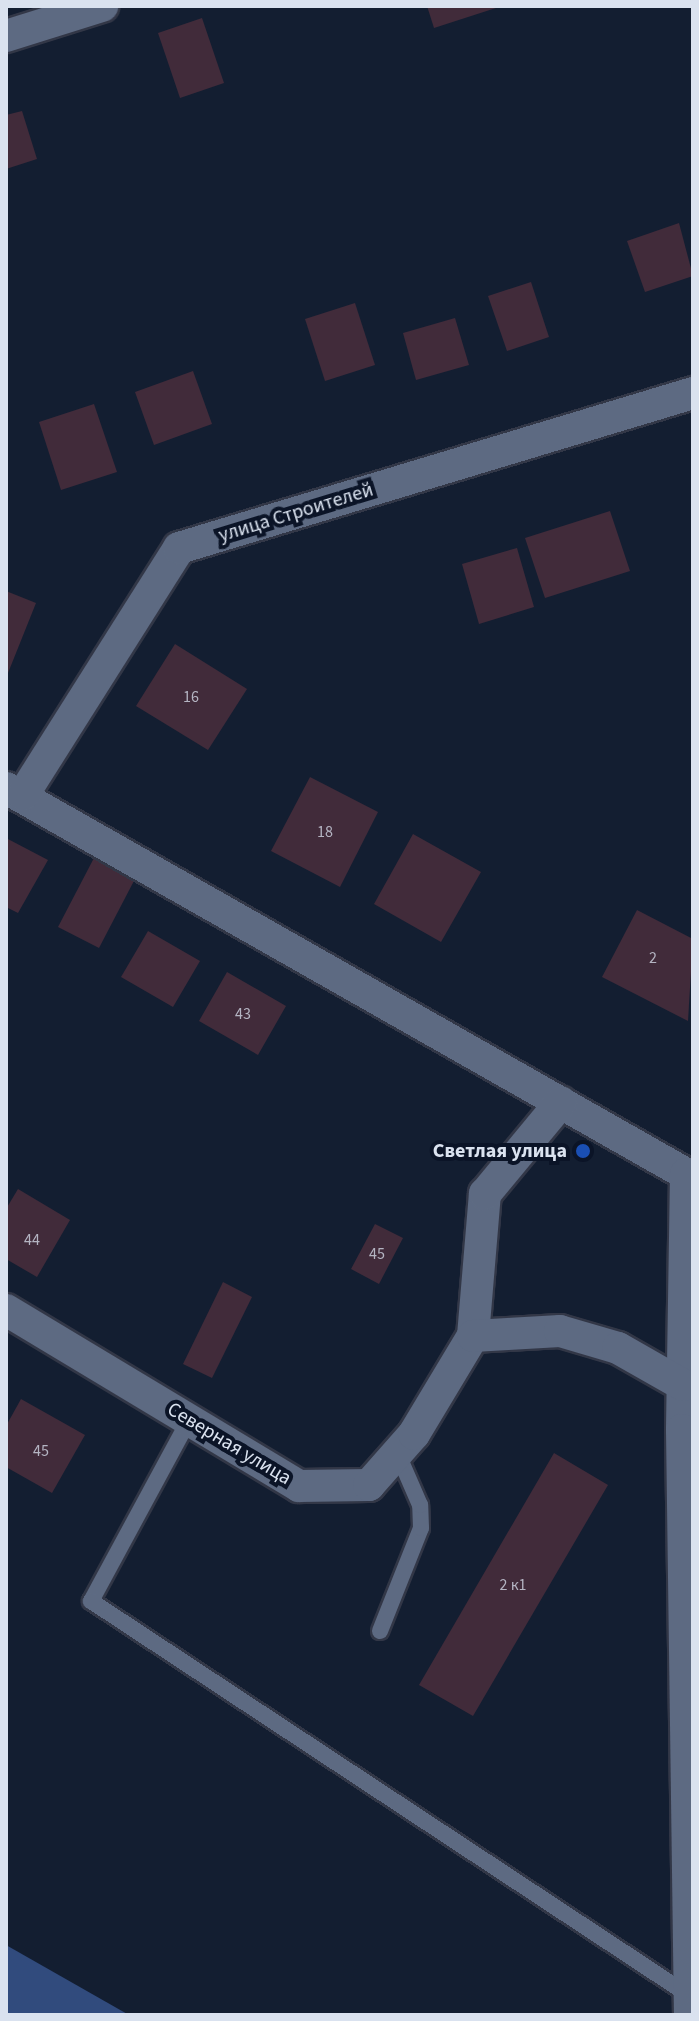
<!DOCTYPE html>
<meta charset="utf-8">
<style>
body{margin:0}
#map{position:relative;width:699px;height:2021px;overflow:hidden;background:#131e31;font-family:"Source Sans 3",sans-serif}
div>[style]{position:absolute}
[style*='--x']{left:calc(var(--x)*1px);top:calc(var(--y)*1px);width:calc(var(--w)*1px);rotate:calc(var(--a)*1deg)}
.forest>*{inset:0;background:#314b7d}
.building>*{inset:0;background:#412b3a}
.roads{filter:drop-shadow(2px 0 #323747) drop-shadow(-2px 0 #323747) drop-shadow(0 2px #323747) drop-shadow(0 -2px #323747)}
.lane>*{height:16px;margin:-8px;padding:0 8px;transform-origin:8px;border-radius:8px;background:#5d6a82}
.street>*{height:32px;margin:-16px;padding:0 16px;transform-origin:16px;border-radius:16px;background:#5d6a82}
.dots>*{width:22px;height:22px;translate:-50% -50%;box-sizing:border-box;border:4px solid #0b1427;border-radius:50%}
span{translate:-50% -50%;white-space:nowrap;text-align:center;line-height:1.15;-webkit-text-stroke:8px #0b1427;paint-order:stroke}
.number-label{font-size:16px;color:#b4b4c2}
.number-label span{-webkit-text-stroke-width:0}
.street-label{font-size:20px;color:#dae2ef}
.poi-label{font-size:20px;color:#dae2ef;font-weight:700}
.right{translate:-100% -50%;text-align:right}
.frame{position:absolute;inset:0;border:8px solid #dae2ef;pointer-events:none}
</style>
<div id="map">
<div class="forest">
<i style="clip-path:polygon(6px 1945px,129px 2015px,6px 2015px)"></i>
</div>
<div class="building">
<i style="clip-path:polygon(427px 6px,499px 6px,499px 7px,434px 28px)"></i>
<i style="clip-path:polygon(202px 18px,224px 83px,180px 98px,158px 33px)"></i>
<i style="clip-path:polygon(22px 111px,37px 159px,6px 169px,6px 115px)"></i>
<i style="clip-path:polygon(679px 223px,693px 276px,645px 292px,627px 241px)"></i>
<i style="clip-path:polygon(531px 282px,549px 337px,507px 351px,488px 296px)"></i>
<i style="clip-path:polygon(355px 303px,375px 365px,325px 381px,305px 319px)"></i>
<i style="clip-path:polygon(455px 318px,469px 365px,416px 380px,403px 333px)"></i>
<i style="clip-path:polygon(193px 371px,212px 424px,154px 445px,135px 392px)"></i>
<i style="clip-path:polygon(94px 404px,117px 472px,61px 490px,39px 422px)"></i>
<i style="clip-path:polygon(610px 511px,630px 571px,545px 598px,525px 538px)"></i>
<i style="clip-path:polygon(517px 548px,534px 607px,479px 624px,462px 564px)"></i>
<i style="clip-path:polygon(6px 591px,36px 603px,6px 678px)"></i>
<i style="clip-path:polygon(175px 644px,247px 689px,208px 750px,136px 706px)"></i>
<i style="clip-path:polygon(310px 777px,378px 812px,340px 887px,271px 851px)"></i>
<i style="clip-path:polygon(413px 834px,481px 872px,441px 942px,374px 904px)"></i>
<i style="clip-path:polygon(6px 838px,48px 860px,18px 913px,6px 907px)"></i>
<i style="clip-path:polygon(95px 856px,136px 877px,99px 948px,58px 927px)"></i>
<i style="clip-path:polygon(637px 910px,693px 939px,688px 1021px,602px 977px)"></i>
<i style="clip-path:polygon(148px 931px,200px 961px,173px 1007px,121px 977px)"></i>
<i style="clip-path:polygon(227px 972px,286px 1006px,258px 1055px,199px 1021px)"></i>
<i style="clip-path:polygon(18px 1189px,70px 1220px,37px 1277px,6px 1259px,6px 1209px)"></i>
<i style="clip-path:polygon(375px 1224px,403px 1238px,379px 1284px,351px 1269px)"></i>
<i style="clip-path:polygon(223px 1282px,252px 1297px,212px 1378px,183px 1364px)"></i>
<i style="clip-path:polygon(21px 1399px,85px 1435px,52px 1493px,6px 1467px,6px 1426px)"></i>
<i style="clip-path:polygon(554px 1453px,608px 1485px,473px 1716px,419px 1685px)"></i>
</div>
<div class="roads">
<div class="lane">
<i style="--x:189;--y:1420;--w:206;--a:118.4"></i>
<i style="--x:91;--y:1601;--w:718;--a:33.4"></i>
<i style="--x:380;--y:1631;--w:111;--a:-68.3"></i>
<i style="--x:421;--y:1528;--w:23;--a:-92"></i>
<i style="--x:420;--y:1505;--w:58;--a:-113.5"></i>
</div>
<div class="street">
<i style="--x:6;--y:36;--w:101;--a:-17.4"></i>
<i style="--x:6;--y:788;--w:782;--a:29.58"></i>
<i style="--x:23;--y:795;--w:292;--a:-57.7"></i>
<i style="--x:179;--y:548;--w:537;--a:-16.78"></i>
<i style="--x:686;--y:1174;--w:256;--a:90.9"></i>
<i style="--x:682;--y:1430;--w:585;--a:89.22"></i>
<i style="--x:6;--y:1310;--w:342;--a:31"></i>
<i style="--x:299;--y:1486;--w:70;--a:-0.8"></i>
<i style="--x:369;--y:1485;--w:68;--a:-48.6"></i>
<i style="--x:414;--y:1434;--w:114;--a:-59"></i>
<i style="--x:473;--y:1336;--w:143;--a:-85.2"></i>
<i style="--x:485;--y:1194;--w:119;--a:-50.4"></i>
<i style="--x:473;--y:1336;--w:87;--a:-3.3"></i>
<i style="--x:560;--y:1331;--w:60;--a:16.3"></i>
<i style="--x:618;--y:1348;--w:75;--a:29.6"></i>
</div>
</div>
<div class="dots">
<i style="left:583px;top:1151px;background:#1a4fb4"></i>
</div>
<div class="number-label">
<span style="left:191px;top:697px">16</span>
<span style="left:325px;top:832px">18</span>
<span style="left:653px;top:958px">2</span>
<span style="left:243px;top:1014px">43</span>
<span style="left:32px;top:1240px">44</span>
<span style="left:377px;top:1254px">45</span>
<span style="left:41px;top:1451px">45</span>
<span style="left:513px;top:1585px">2 к1</span>
</div>
<div class="street-label">
<span style="left:296px;top:513px;rotate:-17deg">улица Строителей</span>
<span style="left:229px;top:1444px;rotate:31deg">Северная улица</span>
</div>
<div class="poi-label">
<span class="right" style="left:567px;top:1151px">Светлая улица</span>
</div>
<div class="frame"></div>
</div>
